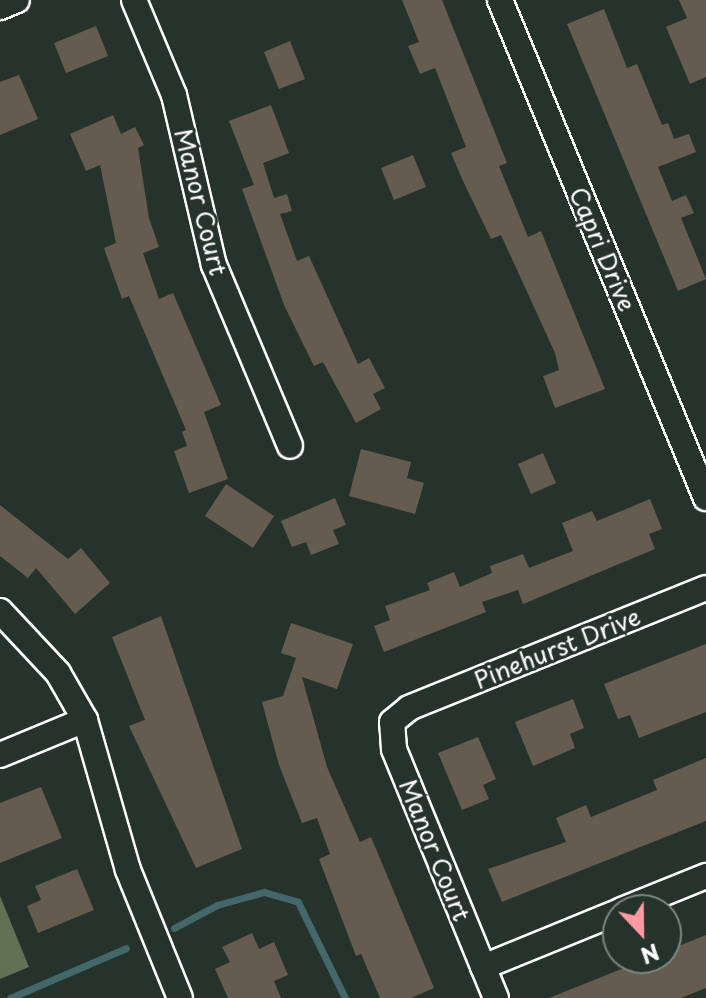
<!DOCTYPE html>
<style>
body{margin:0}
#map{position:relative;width:706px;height:998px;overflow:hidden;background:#26332d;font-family:"Playpen Sans",sans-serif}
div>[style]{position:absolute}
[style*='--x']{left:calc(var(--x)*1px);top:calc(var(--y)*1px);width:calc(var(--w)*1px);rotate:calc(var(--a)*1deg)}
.green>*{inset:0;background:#617153}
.stream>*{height:7px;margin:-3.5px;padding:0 3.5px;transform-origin:3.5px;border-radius:3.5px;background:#44686a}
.building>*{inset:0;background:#655b4f}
.roads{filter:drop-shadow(2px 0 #fff) drop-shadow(-2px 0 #fff) drop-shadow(0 2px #fff) drop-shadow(0 -2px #fff)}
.minor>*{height:24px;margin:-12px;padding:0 12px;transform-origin:12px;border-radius:12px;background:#26332d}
span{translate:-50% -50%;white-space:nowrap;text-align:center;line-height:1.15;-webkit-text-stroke:6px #26332d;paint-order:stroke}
.street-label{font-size:24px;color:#fff}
.north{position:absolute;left:602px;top:894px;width:80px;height:80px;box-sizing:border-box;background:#26332d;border:2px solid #7d8581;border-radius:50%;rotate:158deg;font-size:22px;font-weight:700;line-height:32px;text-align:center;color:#fff}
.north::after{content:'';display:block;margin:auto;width:28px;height:36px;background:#ff9aa2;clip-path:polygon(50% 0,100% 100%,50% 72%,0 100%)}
</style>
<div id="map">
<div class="green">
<i style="clip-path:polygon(0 896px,29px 967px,0 979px)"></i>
</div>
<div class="stream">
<i style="--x:174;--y:928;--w:49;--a:-28.1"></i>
<i style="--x:217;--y:905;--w:49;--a:-15.5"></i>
<i style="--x:264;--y:892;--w:35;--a:16"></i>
<i style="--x:298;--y:902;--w:107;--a:63.9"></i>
<i style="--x:10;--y:998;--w:126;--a:-23.3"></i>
</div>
<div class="building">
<i style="clip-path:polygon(402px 0,442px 0,507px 163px,499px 166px,528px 237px,541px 231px,605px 389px,555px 408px,543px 376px,559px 370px,555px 353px,501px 235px,491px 239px,463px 181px,451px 153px,466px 147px,435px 68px,420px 74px,408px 46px,419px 42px)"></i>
<i style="clip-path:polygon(679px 0,706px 0,706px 77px,690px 84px,666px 27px,687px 18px)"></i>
<i style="clip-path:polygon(604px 9px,627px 68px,637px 64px,662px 125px,668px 123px,674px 139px,689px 134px,696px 152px,658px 167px,672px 201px,686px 195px,694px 213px,681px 218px,706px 279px,678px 291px,567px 24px)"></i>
<i style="clip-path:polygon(96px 26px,108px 56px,66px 73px,54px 43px)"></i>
<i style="clip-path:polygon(290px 41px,305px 79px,279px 89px,264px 52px)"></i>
<i style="clip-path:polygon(19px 75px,38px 119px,0 135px,0 82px)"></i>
<i style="clip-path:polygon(271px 105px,289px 153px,263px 163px,274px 198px,287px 194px,292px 211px,280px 214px,297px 261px,309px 256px,358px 364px,369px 358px,385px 388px,373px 394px,381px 409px,356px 423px,323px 362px,314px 366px,284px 305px,242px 189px,254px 185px,229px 121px)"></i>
<i style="clip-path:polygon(113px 115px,121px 134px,135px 127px,144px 145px,138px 148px,149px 218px,159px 247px,143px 253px,159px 299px,173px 293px,221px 405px,204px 412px,228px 479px,189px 493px,174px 451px,187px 446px,182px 432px,186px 430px,129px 296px,122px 299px,104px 248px,116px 243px,100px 165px,86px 171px,70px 134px)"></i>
<i style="clip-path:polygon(413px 155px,426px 187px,394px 200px,381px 168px)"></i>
<i style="clip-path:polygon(361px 449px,411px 462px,407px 478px,424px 483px,415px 514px,349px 496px)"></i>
<i style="clip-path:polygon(543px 453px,556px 483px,531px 494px,518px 464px)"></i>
<i style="clip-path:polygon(226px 484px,274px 516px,253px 548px,205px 516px)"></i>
<i style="clip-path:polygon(335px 498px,346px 525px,333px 530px,339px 544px,311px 555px,306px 542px,292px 547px,281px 521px)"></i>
<i style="clip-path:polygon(650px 499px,662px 529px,649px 534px,655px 549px,523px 604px,518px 590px,482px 602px,486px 612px,384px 652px,374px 626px,390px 620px,385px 606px,430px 590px,427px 583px,454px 572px,460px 587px,492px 573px,490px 566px,523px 554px,529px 568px,573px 551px,562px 523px,592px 511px,597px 521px)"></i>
<i style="clip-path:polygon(0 505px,68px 559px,81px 548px,110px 583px,75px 614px,36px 568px,28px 578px,0 556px)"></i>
<i style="clip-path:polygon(161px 616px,242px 849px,196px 868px,129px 726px,145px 720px,112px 637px)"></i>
<i style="clip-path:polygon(291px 623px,353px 644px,337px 689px,302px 677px,327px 767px,360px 842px,371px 837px,434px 988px,411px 998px,380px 998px,361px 954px,356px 956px,319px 859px,330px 854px,317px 818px,302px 823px,279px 765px,262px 702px,283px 696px,296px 658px,281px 653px)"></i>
<i style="clip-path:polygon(706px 644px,706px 712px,639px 738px,630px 715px,618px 719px,604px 684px)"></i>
<i style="clip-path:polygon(573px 699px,584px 728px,570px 734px,575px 748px,533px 766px,515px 722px)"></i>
<i style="clip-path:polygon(478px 737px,496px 779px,483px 785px,489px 799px,462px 810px,438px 753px)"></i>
<i style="clip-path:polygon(706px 758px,706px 821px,502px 902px,488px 869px,566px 842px,556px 818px,586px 805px,591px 817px,657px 790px,653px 780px)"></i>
<i style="clip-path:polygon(41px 787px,62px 838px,0 863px,0 803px)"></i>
<i style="clip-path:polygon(77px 869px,94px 910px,38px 933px,27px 906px,41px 900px,35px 886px)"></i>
<i style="clip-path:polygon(252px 933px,259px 949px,274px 942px,288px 975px,274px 981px,281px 998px,228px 998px,215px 969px,230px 962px,222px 947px)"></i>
<i style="clip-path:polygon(706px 935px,706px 988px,681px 998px,549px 998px,649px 958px,666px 958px,666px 951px)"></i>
</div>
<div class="roads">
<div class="minor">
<i style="--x:134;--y:0;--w:103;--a:67.2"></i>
<i style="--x:174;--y:95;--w:175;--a:76.8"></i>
<i style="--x:214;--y:265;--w:196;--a:67.2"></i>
<i style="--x:500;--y:0;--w:539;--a:67.53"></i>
<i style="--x:0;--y:7;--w:18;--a:-22"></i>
<i style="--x:0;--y:611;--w:85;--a:46.9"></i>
<i style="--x:58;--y:673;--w:54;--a:60.1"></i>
<i style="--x:85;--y:720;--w:156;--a:74"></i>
<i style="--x:128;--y:870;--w:138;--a:67.9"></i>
<i style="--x:0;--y:755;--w:92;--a:-22.4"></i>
<i style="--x:622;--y:910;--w:91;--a:-22"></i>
<i style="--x:483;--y:967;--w:146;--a:-22.2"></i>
<i style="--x:496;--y:998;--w:269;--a:-112.3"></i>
<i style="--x:394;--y:749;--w:27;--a:-94"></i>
<i style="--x:392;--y:722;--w:22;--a:-39"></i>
<i style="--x:409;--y:708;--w:320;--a:-22"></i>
</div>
</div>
<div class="street-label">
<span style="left:201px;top:202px;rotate:76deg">Manor Court</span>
<span style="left:603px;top:249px;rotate:67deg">Capri Drive</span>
<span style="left:557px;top:648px;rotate:-22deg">Pinehurst Drive</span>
<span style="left:435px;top:850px;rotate:68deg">Manor Court</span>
</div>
<div class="north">N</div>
</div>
